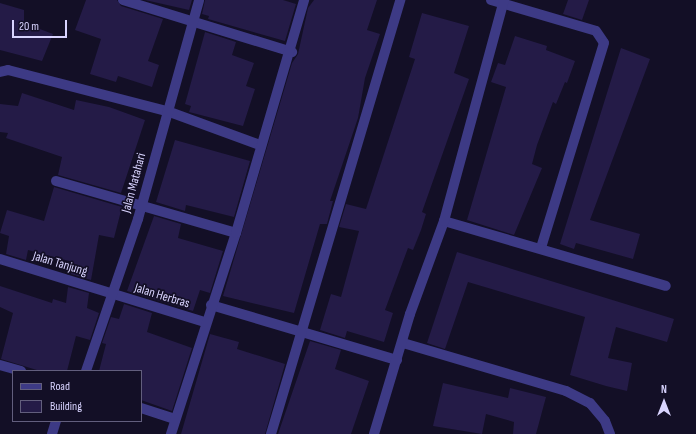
<!DOCTYPE html>
<style>
body{margin:0}
#map{position:relative;width:696px;height:434px;overflow:hidden;background:#130f26;font-family:"Sofia Sans Condensed",sans-serif}
div>[style]{position:absolute}
[style*='--x']{left:calc(var(--x)*1px);top:calc(var(--y)*1px);width:calc(var(--w)*1px);rotate:calc(var(--a)*1deg)}
.building>*{inset:0;background:#241b47}
.minor>*{height:10px;margin:-5px;padding:0 5px;transform-origin:5px;border-radius:5px;background:#3d3a85}
span{translate:-50% -50%;white-space:nowrap;text-align:center;line-height:1.15;-webkit-text-stroke:3.5px #130f26;paint-order:stroke}
.street-label{font-size:13px;color:#d9d4ff}
.legend{position:absolute;left:12px;top:370px;width:130px;height:52px;box-sizing:border-box;background:#130f26;border:1px solid #625e7d;margin:0;padding:5px 7px;list-style:none;font-size:12px;color:#d9d4ff}
.legend li{display:flex;align-items:center;gap:8px;height:20px}
.legend b{width:20px;border:1px solid #625e7d}
.north{position:absolute;left:644px;top:382px;width:40px;height:40px;-webkit-text-stroke:3px #130f26;paint-order:stroke;rotate:0deg;font-size:11px;font-weight:700;line-height:16px;text-align:center;color:#d9d4ff}
.north::after{content:'';display:block;margin:auto;width:14px;height:18px;background:#d9d4ff;clip-path:polygon(50% 0,100% 100%,50% 72%,0 100%)}
.scale{position:absolute;left:12px;top:20px;width:55px;height:18px;box-sizing:border-box;border:2px solid #d9d4ff;border-top:0;padding-left:5px;font-size:12px;line-height:14px;white-space:nowrap;color:#d9d4ff;-webkit-text-stroke:3px #130f26;paint-order:stroke}
</style>
<div id="map">
<div class="building">
<i style="clip-path:polygon(86px 0,117px 0,121px 6px,163px 19px,148px 61px,159px 65px,152px 87px,118px 76px,116px 82px,90px 74px,101px 39px,75px 30px)"></i>
<i style="clip-path:polygon(145px 0,192px 0,189px 10px)"></i>
<i style="clip-path:polygon(205px 0,283px 0,296px 4px,285px 41px,208px 19px,209px 16px,202px 14px)"></i>
<i style="clip-path:polygon(314px 0,377px 0,367px 30px,380px 34px,365px 78px,358px 118px,330px 201px,333px 201px,327px 224px,320px 224px,294px 313px,223px 296px,292px 63px,298px 54px,308px 8px)"></i>
<i style="clip-path:polygon(568px 0,589px 0,582px 20px,563px 14px)"></i>
<i style="clip-path:polygon(0 3px,24px 10px,24px 23px,53px 34px,42px 61px,0 50px)"></i>
<i style="clip-path:polygon(422px 13px,469px 26px,454px 73px,469px 79px,422px 212px,426px 214px,421px 230px,413px 250px,408px 248px,385px 310px,393px 313px,384px 342px,347px 331px,345px 338px,320px 330px,331px 294px,341px 297px,359px 231px,339px 227px,346px 204px,366px 209px,415px 59px,409px 57px)"></i>
<i style="clip-path:polygon(205px 32px,236px 42px,232px 55px,254px 63px,246px 86px,255px 89px,243px 126px,189px 112px,191px 106px,185px 104px)"></i>
<i style="clip-path:polygon(515px 36px,547px 46px,546px 50px,575px 61px,567px 83px,565px 82px,556px 104px,553px 102px,537px 145px,532px 164px,542px 168px,514px 235px,467px 220px,506px 87px,491px 82px,498px 63px,505px 65px)"></i>
<i style="clip-path:polygon(621px 48px,650px 59px,590px 220px,640px 234px,633px 259px,576px 243px,574px 249px,560px 244px)"></i>
<i style="clip-path:polygon(22px 93px,74px 110px,76px 100px,109px 107px,145px 120px,121px 193px,58px 175px,62px 157px,6px 138px,8px 133px,0 132px,0 104px,18px 106px)"></i>
<i style="clip-path:polygon(175px 140px,250px 161px,234px 217px,186px 205px,185px 211px,156px 202px)"></i>
<i style="clip-path:polygon(54px 187px,122px 207px,114px 238px,99px 235px,91px 280px,71px 274px,73px 262px,28px 250px,26px 260px,6px 254px,9px 236px,0 233px,7px 210px,44px 221px)"></i>
<i style="clip-path:polygon(154px 216px,181px 224px,178px 238px,223px 251px,210px 293px,200px 290px,193px 311px,127px 291px)"></i>
<i style="clip-path:polygon(457px 252px,674px 319px,667px 342px,616px 327px,608px 358px,632px 363px,627px 391px,606px 386px,570px 375px,585px 317px,468px 282px,445px 349px,427px 343px)"></i>
<i style="clip-path:polygon(0 286px,52px 303px,53px 299px,66px 303px,68px 287px,89px 293px,87px 308px,99px 313px,90px 340px,76px 336px,67px 371px,40px 371px,1px 359px,13px 313px,0 307px)"></i>
<i style="clip-path:polygon(124px 304px,152px 313px,147px 332px,192px 348px,172px 411px,141px 400px,141px 371px,99px 371px,106px 344px,102px 343px,111px 317px,119px 319px)"></i>
<i style="clip-path:polygon(210px 334px,239px 342px,237px 349px,285px 364px,265px 434px,181px 434px)"></i>
<i style="clip-path:polygon(310px 341px,341px 350px,335px 369px,369px 381px,351px 434px,278px 434px)"></i>
<i style="clip-path:polygon(443px 383px,508px 398px,510px 388px,546px 397px,536px 434px,513px 434px,514px 422px,486px 414px,482px 434px,433px 426px)"></i>
</div>
<div class="minor">
<i style="--x:123;--y:0;--w:177;--a:17.1"></i>
<i style="--x:491;--y:0;--w:109;--a:16.4"></i>
<i style="--x:596;--y:31;--w:14;--a:56"></i>
<i style="--x:604;--y:43;--w:214;--a:107.1"></i>
<i style="--x:0;--y:72;--w:8;--a:-14"></i>
<i style="--x:8;--y:70;--w:164;--a:14.5"></i>
<i style="--x:167;--y:111;--w:99;--a:20.1"></i>
<i style="--x:56;--y:181;--w:187;--a:16.1"></i>
<i style="--x:444;--y:221;--w:231;--a:16.3"></i>
<i style="--x:0;--y:259;--w:214;--a:17.1"></i>
<i style="--x:211;--y:305;--w:194;--a:16.5"></i>
<i style="--x:403;--y:343;--w:170;--a:16.4"></i>
<i style="--x:566;--y:391;--w:27;--a:27"></i>
<i style="--x:590;--y:403;--w:23;--a:50"></i>
<i style="--x:605;--y:421;--w:14;--a:69"></i>
<i style="--x:0;--y:365;--w:22;--a:16"></i>
<i style="--x:86;--y:371;--w:161;--a:-71.1"></i>
<i style="--x:138;--y:219;--w:227;--a:-74.4"></i>
<i style="--x:141;--y:408;--w:36;--a:18"></i>
<i style="--x:52;--y:434;--w:14;--a:-73"></i>
<i style="--x:171;--y:434;--w:211;--a:-72.1"></i>
<i style="--x:236;--y:233;--w:243;--a:-73.7"></i>
<i style="--x:271;--y:434;--w:453;--a:-73.4"></i>
<i style="--x:374;--y:434;--w:125;--a:-73.3"></i>
<i style="--x:410;--y:314;--w:99;--a:-69.9"></i>
<i style="--x:444;--y:221;--w:229;--a:-74.8"></i>
</div>
<div class="street-label">
<span style="left:134px;top:183px;rotate:-75deg">Jalan Matahari</span>
<span style="left:60px;top:264px;rotate:17deg">Jalan Tanjung</span>
<span style="left:162px;top:296px;rotate:17deg">Jalan Herbras</span>
</div>
<ul class="legend">
<li><b style="height:5px;background:#3d3a85"></b>Road</li>
<li><b style="height:11px;background:#241b47"></b>Building</li>
</ul>
<div class="north">N</div>
<div class="scale">20 m</div>
</div>
